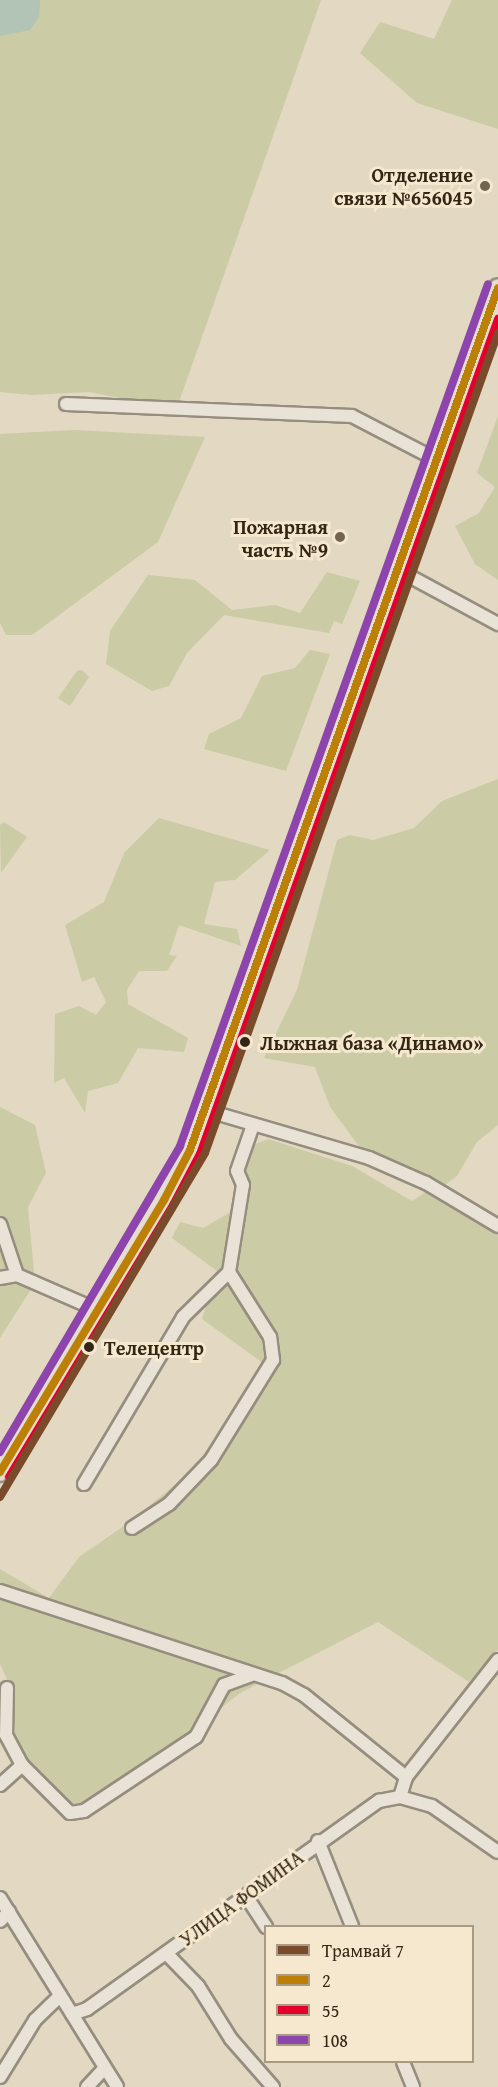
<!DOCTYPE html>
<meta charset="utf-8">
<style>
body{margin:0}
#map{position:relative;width:498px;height:2087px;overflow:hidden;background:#e3d8c2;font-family:"Gentium Book Plus",serif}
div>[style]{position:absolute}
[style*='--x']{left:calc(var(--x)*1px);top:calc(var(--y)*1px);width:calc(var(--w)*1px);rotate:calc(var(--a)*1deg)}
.green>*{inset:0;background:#cbcba6}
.water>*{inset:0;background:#b1c4b5}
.roads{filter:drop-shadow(2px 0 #958e7f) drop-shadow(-2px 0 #958e7f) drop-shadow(0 2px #958e7f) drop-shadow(0 -2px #958e7f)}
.minor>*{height:12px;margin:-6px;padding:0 6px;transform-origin:6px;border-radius:6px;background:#e8e2d7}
.highway>*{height:18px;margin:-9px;padding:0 9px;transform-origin:9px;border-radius:9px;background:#e4ddd1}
.bus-1>*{height:8px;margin:-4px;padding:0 4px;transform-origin:4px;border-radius:4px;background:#bc8006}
.bus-2>*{height:8px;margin:-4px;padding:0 4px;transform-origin:4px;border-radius:4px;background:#e4002b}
.bus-3>*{height:8px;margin:-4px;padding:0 4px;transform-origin:4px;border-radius:4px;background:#8e44ad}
.tram-1>*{height:8px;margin:-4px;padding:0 4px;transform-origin:4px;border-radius:4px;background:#7a4b2a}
.dots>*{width:16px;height:16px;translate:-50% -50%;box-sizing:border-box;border:3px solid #f6e8ce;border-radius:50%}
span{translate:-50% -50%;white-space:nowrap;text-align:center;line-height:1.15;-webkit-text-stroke:6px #f6e8ce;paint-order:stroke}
.poi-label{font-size:20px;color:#332614;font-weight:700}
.right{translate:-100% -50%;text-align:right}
.stop-label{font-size:20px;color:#332614;font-weight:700}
.left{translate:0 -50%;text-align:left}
.street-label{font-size:20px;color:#332614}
.legend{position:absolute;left:264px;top:1925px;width:210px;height:138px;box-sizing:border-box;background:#f6e8ce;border:2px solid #a89a84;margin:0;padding:8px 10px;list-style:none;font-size:18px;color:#332614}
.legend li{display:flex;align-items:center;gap:12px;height:30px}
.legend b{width:30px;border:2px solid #a89a84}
</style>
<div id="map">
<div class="green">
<i style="clip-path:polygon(0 0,321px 0,179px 402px,135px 401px,89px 392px,31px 395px,0 392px)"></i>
<i style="clip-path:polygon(452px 0,498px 0,498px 129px,417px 103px,360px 53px,380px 22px,434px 39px)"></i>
<i style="clip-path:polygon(498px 416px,498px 580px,475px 564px,455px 526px,479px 513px,495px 487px,477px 473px)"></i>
<i style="clip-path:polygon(74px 430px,205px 437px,158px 542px,32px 635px,6px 635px,0 623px,0 434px)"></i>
<i style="clip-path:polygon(327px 572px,360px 581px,342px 624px,334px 621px,329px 633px,224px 615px,187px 653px,169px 686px,152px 691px,106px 664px,110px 631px,148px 575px,195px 580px,232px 610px,275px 605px,300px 613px)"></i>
<i style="clip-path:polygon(310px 650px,330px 654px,286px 771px,204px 749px,209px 734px,241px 718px,262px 676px,295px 668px)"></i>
<i style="clip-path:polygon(82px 670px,89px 677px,70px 706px,58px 698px,77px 671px)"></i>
<i style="clip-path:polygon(498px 779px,498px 1125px,477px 1142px,457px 1176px,445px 1185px,358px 1145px,330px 1107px,315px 1067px,264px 1058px,297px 990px,337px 840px,350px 835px,373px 840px,414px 828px,442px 801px)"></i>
<i style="clip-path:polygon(159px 818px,270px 850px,235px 880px,215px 882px,204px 924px,237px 929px,241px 946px,179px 925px,169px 955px,177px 956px,167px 971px,139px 971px,127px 990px,128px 1004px,188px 1038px,184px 1052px,138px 1048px,118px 1083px,88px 1091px,85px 1113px,64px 1078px,54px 1083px,55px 1014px,79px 1006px,96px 1015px,106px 1002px,94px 977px,82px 982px,65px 925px,104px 902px,124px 853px)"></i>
<i style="clip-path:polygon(4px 822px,27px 837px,1px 873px,0 825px)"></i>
<i style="clip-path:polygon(0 1107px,35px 1125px,46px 1173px,28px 1207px,35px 1283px,0 1338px)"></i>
<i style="clip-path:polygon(268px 1139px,352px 1166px,412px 1201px,426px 1192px,498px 1235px,498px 1650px,469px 1682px,378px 1622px,240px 1693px,85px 1815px,53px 1804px,0 1727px,0 1684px,7px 1679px,0 1664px,0 1569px,49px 1598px,79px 1557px,131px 1521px,195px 1468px,263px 1363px,202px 1319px,217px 1271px,172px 1238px,180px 1222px,203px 1228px,229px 1213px,253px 1145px)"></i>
</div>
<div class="water">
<i style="clip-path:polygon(0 0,40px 0,39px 17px,30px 30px,0 36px)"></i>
</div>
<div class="roads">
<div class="minor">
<i style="--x:66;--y:404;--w:286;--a:2.4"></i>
<i style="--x:352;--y:416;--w:96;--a:27.4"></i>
<i style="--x:398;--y:570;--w:114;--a:28.4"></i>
<i style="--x:205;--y:1110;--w:171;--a:16.3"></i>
<i style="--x:369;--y:1158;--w:62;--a:23.7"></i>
<i style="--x:426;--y:1183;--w:84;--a:30.8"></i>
<i style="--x:0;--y:1224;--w:54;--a:71.6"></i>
<i style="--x:17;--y:1275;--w:87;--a:23.6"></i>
<i style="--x:0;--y:1278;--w:17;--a:-10"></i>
<i style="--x:84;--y:1484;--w:194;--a:-59.3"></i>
<i style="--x:183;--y:1317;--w:64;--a:-44.4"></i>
<i style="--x:229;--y:1272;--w:88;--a:-80.9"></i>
<i style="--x:243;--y:1185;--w:15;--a:-113"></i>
<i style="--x:237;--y:1171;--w:49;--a:-70.8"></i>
<i style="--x:132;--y:1528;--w:44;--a:-33"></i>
<i style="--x:169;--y:1504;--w:61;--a:-46.3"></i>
<i style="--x:211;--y:1460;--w:118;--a:-58.2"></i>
<i style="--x:273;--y:1360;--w:23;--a:-97"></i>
<i style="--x:270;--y:1337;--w:77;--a:-122.2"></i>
<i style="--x:0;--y:1591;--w:297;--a:18.1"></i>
<i style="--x:282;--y:1683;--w:25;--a:29"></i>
<i style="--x:304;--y:1695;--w:131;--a:38.8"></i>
<i style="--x:7;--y:1688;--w:47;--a:91.2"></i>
<i style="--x:6;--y:1735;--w:34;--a:62"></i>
<i style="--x:22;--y:1765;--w:68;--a:45"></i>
<i style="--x:70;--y:1813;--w:14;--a:-8"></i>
<i style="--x:84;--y:1811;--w:134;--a:-33.5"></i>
<i style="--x:196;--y:1737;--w:59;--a:-61.7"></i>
<i style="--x:224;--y:1685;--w:29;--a:-20"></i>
<i style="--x:0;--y:1785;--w:30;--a:-42"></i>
<i style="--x:400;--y:1797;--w:21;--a:-73"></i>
<i style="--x:406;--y:1777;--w:149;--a:-51.8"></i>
<i style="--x:318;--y:1841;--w:92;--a:68.2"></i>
<i style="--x:246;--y:1896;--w:37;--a:57"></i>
<i style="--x:0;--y:1898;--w:222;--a:58.2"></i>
<i style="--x:0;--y:1921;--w:13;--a:-45"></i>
<i style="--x:166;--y:1953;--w:46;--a:45.9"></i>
<i style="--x:198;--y:1986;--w:62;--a:58.1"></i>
<i style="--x:231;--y:2039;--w:64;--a:48.8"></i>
<i style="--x:72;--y:2014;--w:16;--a:-18"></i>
<i style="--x:87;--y:2009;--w:359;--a:-35.5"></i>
<i style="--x:379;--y:1801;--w:21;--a:-11"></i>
<i style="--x:400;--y:1797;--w:33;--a:16"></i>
<i style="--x:432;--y:1806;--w:80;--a:34.9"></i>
<i style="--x:403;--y:2062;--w:27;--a:68"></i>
<i style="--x:0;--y:2077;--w:67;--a:-58.4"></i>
<i style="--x:35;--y:2020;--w:35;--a:-44"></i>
<i style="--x:87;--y:2087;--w:26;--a:-47"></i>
</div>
<div class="highway">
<i style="--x:0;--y:1472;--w:318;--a:-58.9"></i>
<i style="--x:164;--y:1200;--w:56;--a:-62.5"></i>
<i style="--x:190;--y:1150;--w:915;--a:-70.34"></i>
</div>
</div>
<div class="bus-1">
<i style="--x:0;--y:1472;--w:318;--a:-58.9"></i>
<i style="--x:164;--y:1200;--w:56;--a:-62.5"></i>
<i style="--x:190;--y:1150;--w:915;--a:-70.34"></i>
</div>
<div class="bus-2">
<i style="--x:9;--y:1477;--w:318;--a:-58.9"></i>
<i style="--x:173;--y:1205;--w:58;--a:-62.1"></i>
<i style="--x:200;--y:1154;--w:887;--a:-70.36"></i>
</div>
<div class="bus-3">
<i style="--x:0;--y:1452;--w:355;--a:-59.5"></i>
<i style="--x:180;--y:1146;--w:915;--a:-70.34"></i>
</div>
<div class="tram-1">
<i style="--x:0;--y:1497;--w:400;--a:-59.2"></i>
<i style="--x:205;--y:1153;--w:871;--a:-70.34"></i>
</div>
<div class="dots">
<i style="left:485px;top:186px;background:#716451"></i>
<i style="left:340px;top:537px;background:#716451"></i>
<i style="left:245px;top:1042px;background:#332614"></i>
<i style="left:89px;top:1347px;background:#332614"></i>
</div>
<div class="poi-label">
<span class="right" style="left:473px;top:186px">Отделение<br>связи №656045</span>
<span class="right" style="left:328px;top:538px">Пожарная<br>часть №9</span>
</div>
<div class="stop-label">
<span class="left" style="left:260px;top:1042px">Лыжная база «Динамо»</span>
<span class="left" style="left:104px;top:1347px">Телецентр</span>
</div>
<div class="street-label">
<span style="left:241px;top:1898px;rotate:-36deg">УЛИЦА ФОМИНА</span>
</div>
<ul class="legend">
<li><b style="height:8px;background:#7a4b2a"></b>Трамвай 7</li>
<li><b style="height:8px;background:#bc8006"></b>2</li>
<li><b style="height:8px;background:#e4002b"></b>55</li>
<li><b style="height:8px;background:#8e44ad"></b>108</li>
</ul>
</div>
